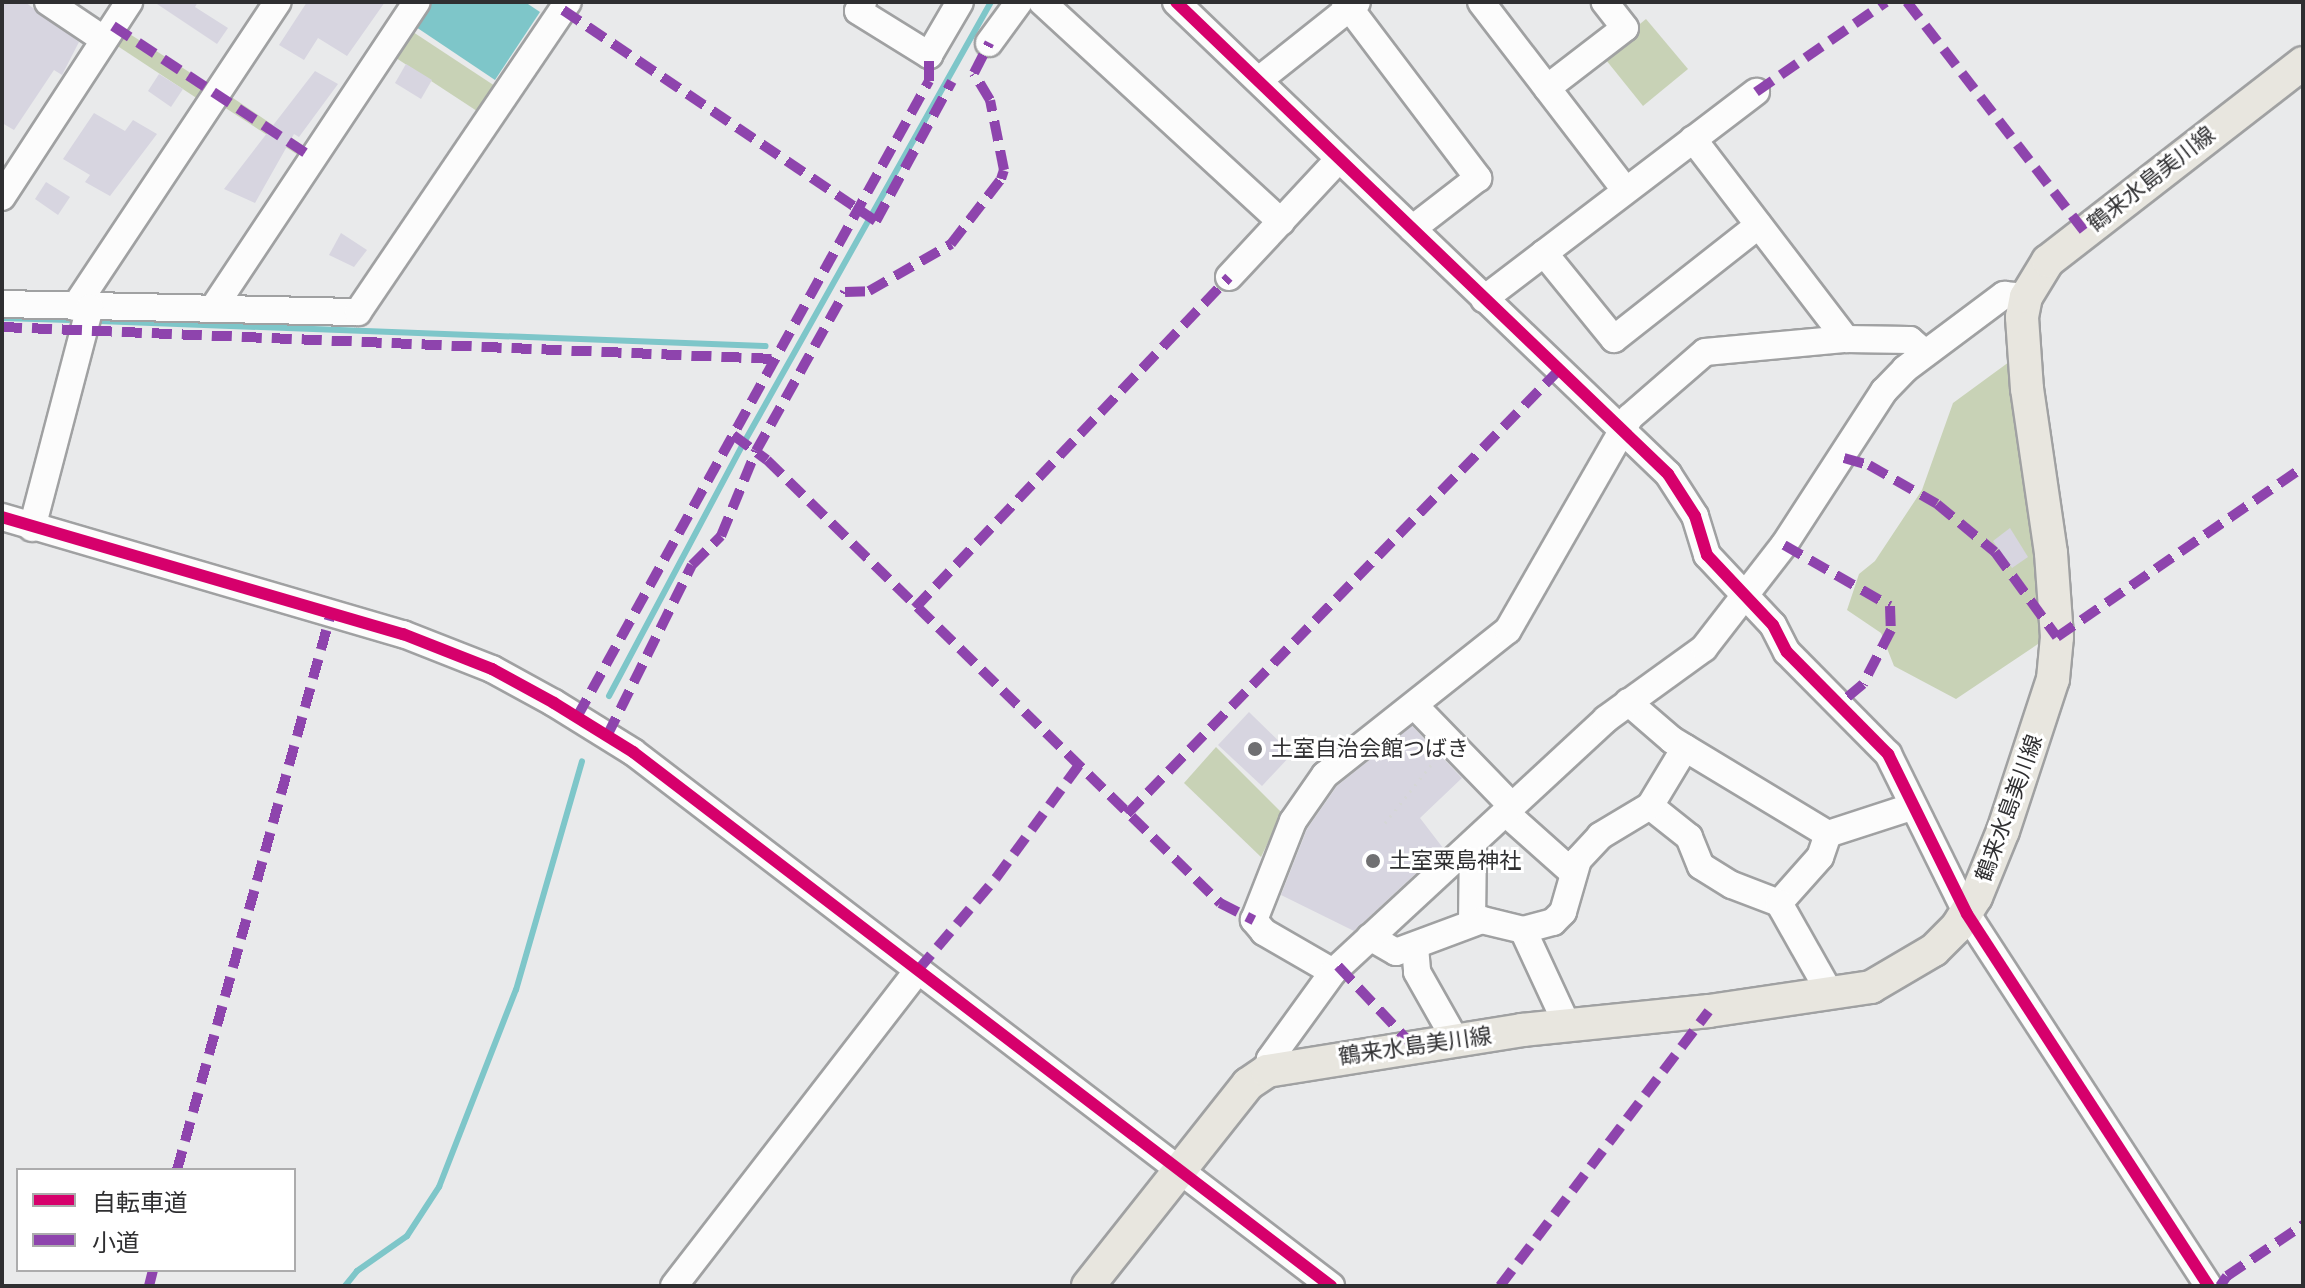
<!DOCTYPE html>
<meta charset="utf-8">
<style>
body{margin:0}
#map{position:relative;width:2305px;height:1288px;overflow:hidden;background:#e9eaeb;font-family:Mulish,"Noto Sans JP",sans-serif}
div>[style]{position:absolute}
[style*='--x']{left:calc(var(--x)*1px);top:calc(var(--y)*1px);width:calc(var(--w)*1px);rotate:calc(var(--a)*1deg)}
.green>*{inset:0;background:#c8d2b6}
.water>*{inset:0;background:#7ec6c9}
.stream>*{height:6px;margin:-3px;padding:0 3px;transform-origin:3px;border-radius:3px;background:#7ec6c9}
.building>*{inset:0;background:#d7d5e0}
.path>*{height:3px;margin-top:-1.5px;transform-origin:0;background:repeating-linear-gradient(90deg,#d5d6d7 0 2px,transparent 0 8px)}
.roads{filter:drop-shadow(2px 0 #a0a1a2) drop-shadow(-2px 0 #a0a1a2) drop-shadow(0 2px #a0a1a2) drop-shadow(0 -2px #a0a1a2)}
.minor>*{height:26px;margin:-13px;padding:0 13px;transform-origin:13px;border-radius:13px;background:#fcfcfc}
.major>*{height:32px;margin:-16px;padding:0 16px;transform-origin:16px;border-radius:16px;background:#e8e6df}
.quiet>*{height:10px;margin-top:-5px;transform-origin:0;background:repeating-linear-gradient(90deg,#8e44ad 0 20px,transparent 0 30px)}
.cycleway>*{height:12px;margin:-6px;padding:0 6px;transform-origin:6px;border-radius:6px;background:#d6006c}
.dots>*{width:22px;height:22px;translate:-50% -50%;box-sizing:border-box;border:4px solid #fff;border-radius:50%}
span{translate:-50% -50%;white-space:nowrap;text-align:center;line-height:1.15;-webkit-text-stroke:6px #fff;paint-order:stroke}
.street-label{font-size:22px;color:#2f2f31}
.poi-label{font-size:22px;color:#2f2f31}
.left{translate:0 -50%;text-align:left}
.frame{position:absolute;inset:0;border:4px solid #2f2f31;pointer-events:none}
.legend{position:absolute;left:16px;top:1168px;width:280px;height:104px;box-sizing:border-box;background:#fff;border:2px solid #acacad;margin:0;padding:10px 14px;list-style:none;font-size:24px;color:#2f2f31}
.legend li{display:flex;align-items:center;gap:16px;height:40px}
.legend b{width:40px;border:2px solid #acacad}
</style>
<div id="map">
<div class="green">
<i style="clip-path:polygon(1646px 19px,1688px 69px,1643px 106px,1602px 55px)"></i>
<i style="clip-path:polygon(410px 30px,498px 88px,483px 115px,393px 56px)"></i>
<i style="clip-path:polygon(125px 31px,211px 86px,201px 101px,116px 45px)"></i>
<i style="clip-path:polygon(230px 96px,307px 148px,301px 157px,224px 107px)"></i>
<i style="clip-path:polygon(2009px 362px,2040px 567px,2044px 640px,1956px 699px,1894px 666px,1881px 633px,1847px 610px,1859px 574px,1875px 561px,1922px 490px,1953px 403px)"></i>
<i style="clip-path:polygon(1216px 747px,1282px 813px,1261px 857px,1184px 783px)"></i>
</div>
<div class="water">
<i style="clip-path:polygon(428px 2px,525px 2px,540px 12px,495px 80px,413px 25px)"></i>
</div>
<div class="stream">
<i style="--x:2;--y:318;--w:67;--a:1.7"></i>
<i style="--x:99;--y:321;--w:667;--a:2.15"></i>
<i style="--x:609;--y:696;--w:283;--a:-62"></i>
<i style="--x:742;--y:446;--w:509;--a:-60.72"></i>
<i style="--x:345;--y:1286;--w:19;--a:-51"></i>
<i style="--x:357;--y:1271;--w:61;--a:-35"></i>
<i style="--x:407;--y:1236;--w:59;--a:-56.9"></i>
<i style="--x:439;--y:1187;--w:212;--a:-68.7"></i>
<i style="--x:516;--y:990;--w:238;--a:-73.9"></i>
</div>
<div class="building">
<i style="clip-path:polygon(2px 2px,25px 2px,79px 42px,62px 75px,54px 70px,14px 130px,2px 123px)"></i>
<i style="clip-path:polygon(154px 2px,198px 2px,195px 7px,228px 28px,217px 44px)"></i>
<i style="clip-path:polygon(307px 2px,385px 2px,347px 56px,318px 38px,304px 60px,279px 45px)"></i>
<i style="clip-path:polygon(406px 64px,432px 80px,421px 99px,395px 83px)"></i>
<i style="clip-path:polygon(315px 71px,338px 84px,299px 137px,294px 134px,255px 203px,224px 189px)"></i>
<i style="clip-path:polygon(159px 74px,183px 89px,171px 107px,148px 91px)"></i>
<i style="clip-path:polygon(94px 113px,125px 131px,133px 120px,157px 134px,110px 196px,85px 182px,90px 175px,63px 159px)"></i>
<i style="clip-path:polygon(46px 182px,70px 197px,58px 215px,35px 199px)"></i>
<i style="clip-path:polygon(341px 233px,367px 250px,354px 267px,329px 255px)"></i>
<i style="clip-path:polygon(2010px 528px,2028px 557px,2012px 568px,1993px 541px)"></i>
<i style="clip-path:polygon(1249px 712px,1292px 754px,1262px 786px,1218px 745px)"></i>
<i style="clip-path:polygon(1412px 726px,1462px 778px,1420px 818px,1443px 848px,1354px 931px,1281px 895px,1307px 829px,1337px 786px)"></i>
</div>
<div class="path">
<i style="--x:1385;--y:823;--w:80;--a:-51.6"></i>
</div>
<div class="roads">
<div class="minor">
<i style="--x:48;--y:2;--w:66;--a:33.9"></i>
<i style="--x:863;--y:2;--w:10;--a:119"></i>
<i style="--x:858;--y:11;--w:84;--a:31.8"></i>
<i style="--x:929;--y:55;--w:61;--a:-59.7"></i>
<i style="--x:1042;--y:2;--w:325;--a:42.6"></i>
<i style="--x:1176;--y:2;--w:682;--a:43.81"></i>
<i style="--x:1668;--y:474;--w:50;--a:57.3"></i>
<i style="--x:1695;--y:516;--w:41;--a:72.9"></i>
<i style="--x:1707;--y:555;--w:96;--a:46.7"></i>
<i style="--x:1773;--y:625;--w:30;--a:63"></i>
<i style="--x:1787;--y:652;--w:144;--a:45.3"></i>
<i style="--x:1888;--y:754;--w:178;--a:63.7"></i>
<i style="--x:1967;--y:914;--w:444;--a:57"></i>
<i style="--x:1345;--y:2;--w:221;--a:52.9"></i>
<i style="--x:1478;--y:178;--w:83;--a:142.3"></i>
<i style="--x:1481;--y:2;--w:237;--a:52.5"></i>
<i style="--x:989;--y:43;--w:51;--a:-53.8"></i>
<i style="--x:1259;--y:80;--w:125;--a:-38.5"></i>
<i style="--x:1547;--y:88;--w:98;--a:-37.6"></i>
<i style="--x:1625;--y:28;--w:33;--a:-128"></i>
<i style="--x:1693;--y:139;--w:252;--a:52.6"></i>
<i style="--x:2;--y:197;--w:233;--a:-56.9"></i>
<i style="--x:1544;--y:253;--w:111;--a:50.9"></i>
<i style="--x:1614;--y:339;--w:184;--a:-38.2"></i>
<i style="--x:1229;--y:277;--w:160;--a:-47"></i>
<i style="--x:1484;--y:299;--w:342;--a:-37.3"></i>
<i style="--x:2;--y:304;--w:356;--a:1.3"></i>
<i style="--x:358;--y:312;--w:374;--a:-55.9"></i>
<i style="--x:75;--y:307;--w:366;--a:-56.4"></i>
<i style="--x:214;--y:307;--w:366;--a:-56.4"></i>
<i style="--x:2;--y:517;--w:418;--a:16.3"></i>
<i style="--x:403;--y:634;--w:96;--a:21.5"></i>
<i style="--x:492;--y:669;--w:71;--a:28.7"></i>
<i style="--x:554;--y:703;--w:93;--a:31.8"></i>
<i style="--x:633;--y:752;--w:879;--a:37.42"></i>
<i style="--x:32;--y:528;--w:228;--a:-75.3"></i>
<i style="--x:1628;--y:702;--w:58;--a:40.8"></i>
<i style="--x:1672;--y:740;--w:182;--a:31.1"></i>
<i style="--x:1828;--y:834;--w:87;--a:-18"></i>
<i style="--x:1415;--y:706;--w:139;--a:45.9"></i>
<i style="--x:1650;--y:806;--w:50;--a:38.5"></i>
<i style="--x:1689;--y:837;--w:31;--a:68"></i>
<i style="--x:1701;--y:866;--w:36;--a:32"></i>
<i style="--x:1732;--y:885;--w:50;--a:21"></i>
<i style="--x:1507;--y:814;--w:87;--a:41.7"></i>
<i style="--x:1828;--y:834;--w:24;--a:109"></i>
<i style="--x:1820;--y:857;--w:62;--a:131.7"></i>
<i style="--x:1779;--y:903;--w:103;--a:60.5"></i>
<i style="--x:1472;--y:923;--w:79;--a:-89.3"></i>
<i style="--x:1523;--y:930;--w:105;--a:65.1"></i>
<i style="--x:1370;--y:937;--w:30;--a:30"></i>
<i style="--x:1396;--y:952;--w:92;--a:-20.4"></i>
<i style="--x:1482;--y:920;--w:42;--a:13.7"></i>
<i style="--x:1523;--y:930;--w:31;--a:-15"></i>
<i style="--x:1553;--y:922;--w:14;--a:-45"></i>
<i style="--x:1563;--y:912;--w:54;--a:-73.9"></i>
<i style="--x:1578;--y:860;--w:33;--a:-47"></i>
<i style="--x:1600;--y:836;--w:58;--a:-31"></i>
<i style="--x:1650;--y:806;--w:68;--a:-58.9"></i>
<i style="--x:1415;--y:947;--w:25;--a:85"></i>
<i style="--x:1417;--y:972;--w:79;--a:60.5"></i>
<i style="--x:1333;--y:972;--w:80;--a:-149.9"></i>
<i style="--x:1264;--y:932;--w:16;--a:-130"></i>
<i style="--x:1254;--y:920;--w:106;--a:-68.5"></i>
<i style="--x:1293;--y:821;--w:56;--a:-55.2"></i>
<i style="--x:1325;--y:775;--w:233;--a:-38.4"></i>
<i style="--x:1508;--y:630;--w:245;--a:-60.2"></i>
<i style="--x:1630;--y:417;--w:99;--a:-40.9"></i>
<i style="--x:1705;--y:352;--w:142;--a:-5.3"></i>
<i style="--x:1846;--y:339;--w:64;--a:0.9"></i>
<i style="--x:1910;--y:340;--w:18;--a:41"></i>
<i style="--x:1267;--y:1071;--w:12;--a:-76"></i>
<i style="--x:1270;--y:1059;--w:107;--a:-54.1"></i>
<i style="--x:1333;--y:972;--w:372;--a:-42.8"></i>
<i style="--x:1606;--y:719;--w:121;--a:-35.9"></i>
<i style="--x:1704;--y:648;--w:130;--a:-52.2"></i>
<i style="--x:1784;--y:545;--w:184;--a:-57"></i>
<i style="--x:1884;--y:391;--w:30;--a:-46"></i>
<i style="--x:1905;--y:369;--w:124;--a:-36.8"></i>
<i style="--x:2004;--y:295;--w:22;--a:5"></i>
<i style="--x:674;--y:1286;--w:399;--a:-52.3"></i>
</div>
<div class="major">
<i style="--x:1088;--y:1286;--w:258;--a:-51.6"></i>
<i style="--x:1248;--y:1084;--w:23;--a:-34"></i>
<i style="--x:1267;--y:1071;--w:258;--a:-9.1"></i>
<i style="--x:1522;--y:1030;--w:188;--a:-5.8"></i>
<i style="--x:1709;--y:1011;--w:164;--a:-8.4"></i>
<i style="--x:1871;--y:987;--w:73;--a:-30.4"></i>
<i style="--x:1934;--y:950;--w:33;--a:-45"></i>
<i style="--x:1957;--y:927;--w:36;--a:-58"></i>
<i style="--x:1976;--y:897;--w:71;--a:-67.8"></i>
<i style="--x:2003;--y:831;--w:160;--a:-71.8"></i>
<i style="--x:2053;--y:679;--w:42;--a:-84.6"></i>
<i style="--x:2057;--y:637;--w:84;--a:-94.1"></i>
<i style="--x:2051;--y:553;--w:166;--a:-98.3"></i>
<i style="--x:2027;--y:389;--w:72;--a:-94"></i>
<i style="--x:2022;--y:317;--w:20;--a:-79"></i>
<i style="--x:2026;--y:297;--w:42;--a:-58.6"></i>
<i style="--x:2048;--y:261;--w:323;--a:-37.8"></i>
</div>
</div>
<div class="quiet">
<i style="--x:1907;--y:2;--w:289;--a:52.3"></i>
<i style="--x:563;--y:10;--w:377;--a:34"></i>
<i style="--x:876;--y:221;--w:159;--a:-61.5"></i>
<i style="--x:113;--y:26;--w:240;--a:33.4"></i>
<i style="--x:1756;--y:92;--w:158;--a:-34.7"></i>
<i style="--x:2;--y:327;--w:774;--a:2.37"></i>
<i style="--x:733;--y:435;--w:42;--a:36.3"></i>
<i style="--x:767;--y:460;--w:634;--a:44.36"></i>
<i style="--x:1220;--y:903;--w:38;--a:27"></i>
<i style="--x:1844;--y:458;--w:26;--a:16"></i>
<i style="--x:1869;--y:465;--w:78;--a:29.8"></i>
<i style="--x:1937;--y:504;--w:75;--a:39.6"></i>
<i style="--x:1995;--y:552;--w:105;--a:53.9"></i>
<i style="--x:2057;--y:637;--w:299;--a:-34.6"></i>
<i style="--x:1784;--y:545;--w:122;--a:29.9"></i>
<i style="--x:1890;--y:606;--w:24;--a:88"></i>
<i style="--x:1891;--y:630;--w:61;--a:117.4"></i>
<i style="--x:1863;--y:684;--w:33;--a:140"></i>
<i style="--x:915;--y:608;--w:456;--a:-46.5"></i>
<i style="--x:577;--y:717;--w:727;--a:-61.04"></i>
<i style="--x:929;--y:81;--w:26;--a:-90"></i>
<i style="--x:607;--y:736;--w:191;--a:-63.6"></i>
<i style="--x:692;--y:565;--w:41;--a:-45"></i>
<i style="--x:721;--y:536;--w:92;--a:-67.6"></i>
<i style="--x:756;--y:451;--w:182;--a:-60.8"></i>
<i style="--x:845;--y:292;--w:24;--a:-2"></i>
<i style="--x:869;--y:291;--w:95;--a:-29.8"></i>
<i style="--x:951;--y:244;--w:82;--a:-52.4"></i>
<i style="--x:1001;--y:179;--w:9;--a:-72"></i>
<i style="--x:1004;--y:170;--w:71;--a:-101.3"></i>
<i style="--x:990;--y:100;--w:31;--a:-121"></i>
<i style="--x:974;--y:73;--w:34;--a:-63"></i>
<i style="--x:1127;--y:814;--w:618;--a:-45.79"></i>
<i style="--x:1338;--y:966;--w:112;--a:46.8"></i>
<i style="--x:918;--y:970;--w:121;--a:-49.7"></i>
<i style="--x:996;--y:878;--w:140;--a:-53.7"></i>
<i style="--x:177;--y:1170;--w:578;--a:-74.54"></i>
<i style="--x:149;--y:1286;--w:16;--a:-76"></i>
<i style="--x:1500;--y:1286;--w:345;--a:-52.8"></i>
<i style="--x:2220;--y:1286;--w:12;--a:-55"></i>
<i style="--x:2227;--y:1276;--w:92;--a:-33.9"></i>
</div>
<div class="cycleway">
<i style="--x:1176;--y:2;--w:682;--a:43.81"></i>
<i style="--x:1668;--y:474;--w:50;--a:57.3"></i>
<i style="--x:1695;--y:516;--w:41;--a:72.9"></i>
<i style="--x:1707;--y:555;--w:96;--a:46.7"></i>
<i style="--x:1773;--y:625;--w:30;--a:63"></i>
<i style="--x:1787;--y:652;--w:144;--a:45.3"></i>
<i style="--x:1888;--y:754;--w:178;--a:63.7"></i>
<i style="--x:1967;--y:914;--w:444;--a:57"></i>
<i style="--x:2;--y:517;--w:418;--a:16.3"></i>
<i style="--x:403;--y:634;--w:96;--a:21.5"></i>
<i style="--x:492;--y:669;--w:71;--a:28.7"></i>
<i style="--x:554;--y:703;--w:93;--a:31.8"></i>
<i style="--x:633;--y:752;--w:879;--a:37.42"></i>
</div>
<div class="dots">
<i style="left:1255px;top:749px;background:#707072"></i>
<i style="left:1373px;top:861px;background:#707072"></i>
</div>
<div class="street-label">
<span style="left:2151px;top:179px;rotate:-38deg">鶴来水島美川線</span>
<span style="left:2009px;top:808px;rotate:-70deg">鶴来水島美川線</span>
<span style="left:1415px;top:1046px;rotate:-8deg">鶴来水島美川線</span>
</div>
<div class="poi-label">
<span class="left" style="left:1271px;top:749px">土室自治会館つばき</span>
<span class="left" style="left:1389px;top:861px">土室粟島神社</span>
</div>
<div class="frame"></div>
<ul class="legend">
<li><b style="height:10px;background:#d6006c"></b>自転車道</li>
<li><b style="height:10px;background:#8e44ad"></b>小道</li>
</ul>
</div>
